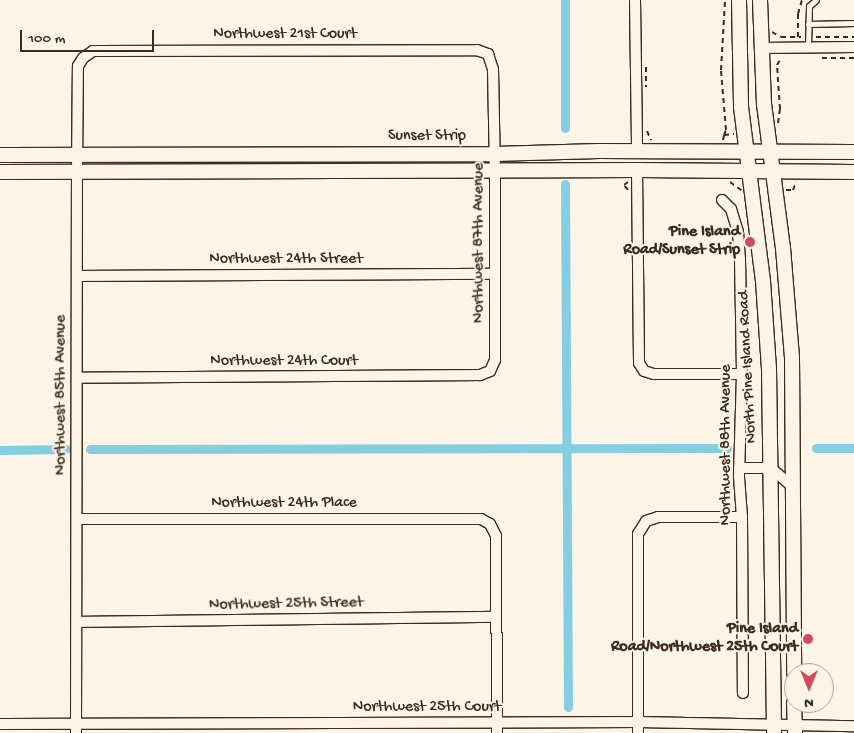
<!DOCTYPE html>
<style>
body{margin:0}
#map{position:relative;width:854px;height:733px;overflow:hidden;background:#fcf5e5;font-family:"Gochi Hand",sans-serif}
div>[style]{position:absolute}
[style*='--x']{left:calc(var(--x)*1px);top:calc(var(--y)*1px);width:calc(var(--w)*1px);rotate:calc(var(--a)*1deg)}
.canal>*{height:9px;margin:-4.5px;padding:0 4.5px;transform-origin:4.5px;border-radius:4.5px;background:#84cee4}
.path>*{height:2px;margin-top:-1px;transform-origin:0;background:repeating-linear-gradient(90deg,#3b2a1e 0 5px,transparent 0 9px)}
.roads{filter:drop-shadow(1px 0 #3b2a1e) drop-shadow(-1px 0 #3b2a1e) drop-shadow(0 1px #3b2a1e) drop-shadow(0 -1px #3b2a1e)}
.lane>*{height:5px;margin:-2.5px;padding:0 2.5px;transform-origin:2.5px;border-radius:2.5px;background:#fcf5e5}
.street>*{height:10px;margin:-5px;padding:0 5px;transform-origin:5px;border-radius:5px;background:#fcf5e5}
.secondary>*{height:14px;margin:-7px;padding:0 7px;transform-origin:7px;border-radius:7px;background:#fcf5e5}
.dots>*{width:14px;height:14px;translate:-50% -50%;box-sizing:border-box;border:2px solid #fcf5e5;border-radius:50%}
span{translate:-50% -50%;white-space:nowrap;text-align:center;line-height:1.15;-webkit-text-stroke:4px #fcf5e5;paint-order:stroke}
.street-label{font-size:16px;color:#3b2a1e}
.poi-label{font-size:16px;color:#3b2a1e;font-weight:700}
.right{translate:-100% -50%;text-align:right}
.north{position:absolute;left:784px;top:663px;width:50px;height:50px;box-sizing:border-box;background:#fcf5e5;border:1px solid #afa495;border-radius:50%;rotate:180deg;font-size:14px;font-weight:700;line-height:20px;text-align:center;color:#3b2a1e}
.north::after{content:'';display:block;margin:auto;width:18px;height:22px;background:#d1495b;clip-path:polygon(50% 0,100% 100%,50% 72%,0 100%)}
.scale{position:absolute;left:20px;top:30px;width:134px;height:22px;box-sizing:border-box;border:2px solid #3b2a1e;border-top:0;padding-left:6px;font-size:15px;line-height:18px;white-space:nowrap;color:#3b2a1e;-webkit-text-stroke:4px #fcf5e5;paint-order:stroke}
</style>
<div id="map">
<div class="canal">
<i style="--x:565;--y:0;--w:128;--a:90"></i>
<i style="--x:565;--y:184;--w:523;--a:89.67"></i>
<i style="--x:816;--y:448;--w:38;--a:0"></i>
<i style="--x:90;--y:449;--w:637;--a:-0.09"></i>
<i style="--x:0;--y:450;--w:66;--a:-0.9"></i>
</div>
<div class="path">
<i style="--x:772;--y:32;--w:10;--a:29"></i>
<i style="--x:781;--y:37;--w:20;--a:0"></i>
<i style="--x:798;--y:37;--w:23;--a:-90"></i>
<i style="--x:798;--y:14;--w:15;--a:-74"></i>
<i style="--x:816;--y:37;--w:38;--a:0"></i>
<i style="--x:822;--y:58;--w:32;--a:0"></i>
<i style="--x:646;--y:67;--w:20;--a:90"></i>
<i style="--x:778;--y:123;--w:14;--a:-82"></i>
<i style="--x:780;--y:109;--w:44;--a:-93.9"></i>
<i style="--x:777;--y:65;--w:6;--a:-59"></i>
<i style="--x:647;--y:131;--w:10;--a:66"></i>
<i style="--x:724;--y:135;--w:5;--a:-68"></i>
<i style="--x:726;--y:130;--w:60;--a:-94.8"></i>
<i style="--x:721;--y:70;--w:70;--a:-86.7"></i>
<i style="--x:723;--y:140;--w:5;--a:-79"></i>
<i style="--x:724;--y:135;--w:10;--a:-6"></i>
<i style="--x:730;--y:182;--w:14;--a:36"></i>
<i style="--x:628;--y:190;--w:6;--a:-129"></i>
<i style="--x:624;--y:185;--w:5;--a:-37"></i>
<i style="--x:786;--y:190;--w:7;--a:0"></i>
<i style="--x:793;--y:190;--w:9;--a:-69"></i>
</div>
<div class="roads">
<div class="lane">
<i style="--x:808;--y:24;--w:46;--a:-1.2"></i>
<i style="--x:808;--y:47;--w:41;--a:-88.6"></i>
<i style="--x:809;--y:6;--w:9;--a:-41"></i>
</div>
<div class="street">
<i style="--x:635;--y:0;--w:151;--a:89.2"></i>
<i style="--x:760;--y:48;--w:94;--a:-0.6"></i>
<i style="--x:637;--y:170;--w:193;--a:89.4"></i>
<i style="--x:639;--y:363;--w:9;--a:58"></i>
<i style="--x:644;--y:371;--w:10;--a:17"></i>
<i style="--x:654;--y:374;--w:88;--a:0"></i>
<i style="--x:722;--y:200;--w:13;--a:45"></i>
<i style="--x:731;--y:209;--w:24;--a:73"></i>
<i style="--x:738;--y:232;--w:27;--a:86"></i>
<i style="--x:740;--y:259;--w:115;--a:89"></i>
<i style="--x:742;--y:374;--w:103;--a:91.7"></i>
<i style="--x:739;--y:477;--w:40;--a:85.7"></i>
<i style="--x:742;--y:517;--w:176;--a:89.7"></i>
<i style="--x:77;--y:276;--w:418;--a:-0.3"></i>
<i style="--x:739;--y:468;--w:32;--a:0"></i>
<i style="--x:771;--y:468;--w:30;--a:41"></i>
<i style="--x:77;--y:519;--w:404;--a:0"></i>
<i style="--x:481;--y:519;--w:10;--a:29"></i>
<i style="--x:490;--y:524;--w:13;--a:63"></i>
<i style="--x:496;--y:536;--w:197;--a:89.7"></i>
<i style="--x:77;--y:622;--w:418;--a:-0.7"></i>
<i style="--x:0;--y:724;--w:638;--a:-0.18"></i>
<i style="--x:638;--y:722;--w:216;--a:1.1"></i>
<i style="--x:76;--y:733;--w:561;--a:-89.9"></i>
<i style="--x:77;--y:172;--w:106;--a:-89.5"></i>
<i style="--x:78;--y:66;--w:9;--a:-58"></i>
<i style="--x:83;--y:58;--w:12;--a:-35"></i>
<i style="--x:93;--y:51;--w:384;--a:-0.1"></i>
<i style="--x:477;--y:50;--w:12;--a:20"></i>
<i style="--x:488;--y:54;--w:16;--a:72"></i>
<i style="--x:493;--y:69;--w:102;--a:88.9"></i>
<i style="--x:495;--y:171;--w:189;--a:90"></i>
<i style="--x:495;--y:360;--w:12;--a:114"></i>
<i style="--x:490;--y:371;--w:11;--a:158"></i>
<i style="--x:480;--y:375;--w:403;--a:179.6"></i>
<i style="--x:638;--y:733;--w:199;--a:-90"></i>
<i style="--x:638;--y:534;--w:15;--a:-58"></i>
<i style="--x:646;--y:521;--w:13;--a:-18"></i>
<i style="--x:658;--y:517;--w:84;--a:0"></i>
</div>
<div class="secondary">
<i style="--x:739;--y:0;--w:107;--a:88.9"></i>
<i style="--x:741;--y:107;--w:175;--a:82.8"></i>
<i style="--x:763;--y:281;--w:88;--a:86.1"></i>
<i style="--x:769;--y:369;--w:364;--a:89.2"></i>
<i style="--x:760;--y:0;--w:104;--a:87.8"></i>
<i style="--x:764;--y:104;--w:145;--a:82.5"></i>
<i style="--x:783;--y:248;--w:110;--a:85.3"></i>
<i style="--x:792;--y:358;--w:315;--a:89.6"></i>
<i style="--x:0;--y:155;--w:495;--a:-0.1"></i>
<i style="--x:495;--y:154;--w:104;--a:-1.7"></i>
<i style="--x:599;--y:151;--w:255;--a:0.2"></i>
<i style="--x:0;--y:172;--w:637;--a:-0.18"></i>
<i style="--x:637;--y:170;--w:217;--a:0.5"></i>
<i style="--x:794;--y:703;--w:30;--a:88"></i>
</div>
</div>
<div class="dots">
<i style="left:750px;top:242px;background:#d1495b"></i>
<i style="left:808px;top:639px;background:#d1495b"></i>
</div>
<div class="street-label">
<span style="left:285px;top:35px">Northwest 21st Court</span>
<span style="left:427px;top:137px">Sunset Strip</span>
<span style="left:480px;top:243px;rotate:-90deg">Northwest 87th Avenue</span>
<span style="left:286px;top:260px">Northwest 24th Street</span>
<span style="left:284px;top:362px">Northwest 24th Court</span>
<span style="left:749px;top:367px;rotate:-93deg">North Pine Island Road</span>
<span style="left:62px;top:395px;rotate:-90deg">Northwest 85th Avenue</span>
<span style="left:727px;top:445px;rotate:-90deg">Northwest 88th Avenue</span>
<span style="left:284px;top:504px">Northwest 24th Place</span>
<span style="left:286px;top:605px;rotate:-1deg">Northwest 25th Street</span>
<span style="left:427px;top:708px">Northwest 25th Court</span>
</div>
<div class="poi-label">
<span class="right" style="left:740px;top:242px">Pine Island<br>Road/Sunset Strip</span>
<span class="right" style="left:798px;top:639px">Pine Island<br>Road/Northwest 25th Court</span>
</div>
<div class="north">N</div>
<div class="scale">100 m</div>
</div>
